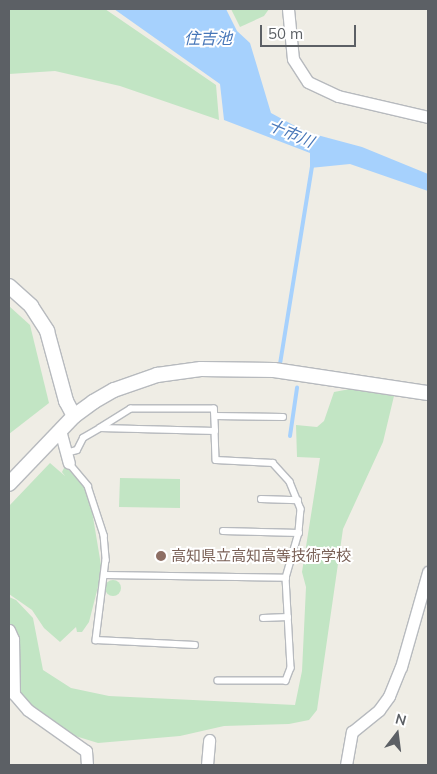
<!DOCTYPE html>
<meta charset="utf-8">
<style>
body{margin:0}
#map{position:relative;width:437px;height:774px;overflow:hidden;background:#efede5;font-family:Mulish,"Noto Sans JP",sans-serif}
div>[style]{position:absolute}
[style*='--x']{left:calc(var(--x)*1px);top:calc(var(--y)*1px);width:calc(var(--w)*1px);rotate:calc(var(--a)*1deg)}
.green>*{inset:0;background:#c2e5c4}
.round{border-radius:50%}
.water>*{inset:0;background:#a6d1fd}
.stream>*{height:4px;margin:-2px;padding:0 2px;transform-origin:2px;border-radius:2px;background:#a6d1fd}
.roads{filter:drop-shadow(1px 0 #b7babe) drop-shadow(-1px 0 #b7babe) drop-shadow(0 1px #b7babe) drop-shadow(0 -1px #b7babe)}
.service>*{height:5.5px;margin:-2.75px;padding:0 2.75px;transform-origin:2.75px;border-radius:2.75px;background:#fff}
.minor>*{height:11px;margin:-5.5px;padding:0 5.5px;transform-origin:5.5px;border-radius:5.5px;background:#fff}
.tertiary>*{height:14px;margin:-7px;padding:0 7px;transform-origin:7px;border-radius:7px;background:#fff}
.dots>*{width:14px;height:14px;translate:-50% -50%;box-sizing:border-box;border:2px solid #fff;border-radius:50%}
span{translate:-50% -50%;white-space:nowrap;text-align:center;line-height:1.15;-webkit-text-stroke:4px #fff;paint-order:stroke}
.education-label{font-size:15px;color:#785e54}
.left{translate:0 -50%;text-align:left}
.water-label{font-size:16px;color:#4676b8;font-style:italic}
.frame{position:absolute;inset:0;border:10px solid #5c6065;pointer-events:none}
.north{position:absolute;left:372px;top:709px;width:50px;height:50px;-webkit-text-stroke:4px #fff;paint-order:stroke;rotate:15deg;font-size:14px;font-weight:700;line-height:20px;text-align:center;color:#5c6065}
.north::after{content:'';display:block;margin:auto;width:18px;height:22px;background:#5c6065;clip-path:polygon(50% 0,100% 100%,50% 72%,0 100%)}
.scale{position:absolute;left:260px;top:25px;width:96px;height:22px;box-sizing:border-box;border:2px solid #5c6065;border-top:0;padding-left:6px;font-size:15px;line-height:18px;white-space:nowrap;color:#5c6065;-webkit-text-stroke:4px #fff;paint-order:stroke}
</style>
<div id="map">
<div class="green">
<i style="clip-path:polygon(9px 9px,105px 9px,216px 85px,219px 120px,120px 86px,55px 71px,9px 74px)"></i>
<i style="clip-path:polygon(231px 9px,269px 9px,264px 16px,240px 27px)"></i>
<i style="clip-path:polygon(9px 306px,30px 325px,49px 403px,9px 434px)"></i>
<i style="clip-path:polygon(350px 389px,394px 396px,383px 442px,343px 529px,317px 710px,309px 720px,289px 724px,224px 726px,180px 736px,98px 743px,72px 735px,37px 712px,20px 692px,16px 676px,18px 635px,9px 626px,9px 597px,16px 600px,33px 618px,43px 670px,71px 688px,109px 696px,295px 705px,302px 671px,306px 587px,302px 572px,320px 458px,297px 457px,296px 425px,317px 427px,324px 421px,334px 392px)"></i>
<i style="clip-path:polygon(50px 463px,65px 476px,62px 472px,65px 466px,83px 485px,90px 499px,102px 571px,89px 622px,82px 632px,77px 632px,76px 627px,60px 642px,44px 628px,32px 610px,9px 594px,9px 506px)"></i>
<i style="clip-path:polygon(120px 478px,180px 479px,180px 508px,119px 507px)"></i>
<i class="round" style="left:105px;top:580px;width:16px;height:16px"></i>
</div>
<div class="water">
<i style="clip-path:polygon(114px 9px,226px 9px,237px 31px,250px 43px,271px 113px,306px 132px,362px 147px,428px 174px,428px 191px,350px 164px,310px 168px,310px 153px,224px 120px,220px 84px)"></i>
</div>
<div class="stream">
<i style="--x:280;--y:364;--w:201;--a:-80.8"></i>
<i style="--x:290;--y:436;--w:49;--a:-81.7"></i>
</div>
<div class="roads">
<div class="service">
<i style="--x:215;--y:416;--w:68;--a:0.8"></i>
<i style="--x:215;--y:431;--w:29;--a:88"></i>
<i style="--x:216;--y:460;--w:57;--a:3"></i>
<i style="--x:273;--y:463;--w:25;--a:48"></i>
<i style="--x:290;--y:482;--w:29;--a:68"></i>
<i style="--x:301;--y:509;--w:24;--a:95"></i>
<i style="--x:299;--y:533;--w:47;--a:106.1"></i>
<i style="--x:286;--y:578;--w:90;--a:86.8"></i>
<i style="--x:291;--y:668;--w:14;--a:111"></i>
<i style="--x:286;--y:681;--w:68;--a:180"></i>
<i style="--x:66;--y:453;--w:11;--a:-15"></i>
<i style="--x:77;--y:450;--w:13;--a:-63"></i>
<i style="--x:83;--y:438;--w:20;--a:-30"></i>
<i style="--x:100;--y:428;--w:115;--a:1.5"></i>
<i style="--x:215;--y:431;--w:22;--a:-93"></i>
<i style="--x:214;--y:409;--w:83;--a:180"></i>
<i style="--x:131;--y:409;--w:36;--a:148"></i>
<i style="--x:69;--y:463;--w:30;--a:50"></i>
<i style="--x:88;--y:486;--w:52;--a:71.9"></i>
<i style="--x:104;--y:535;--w:25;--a:85"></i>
<i style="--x:106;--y:560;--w:81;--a:97.1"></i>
<i style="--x:96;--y:640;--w:99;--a:2.9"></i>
<i style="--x:261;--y:499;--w:37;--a:2"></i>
<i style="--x:223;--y:531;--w:76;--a:1.5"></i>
<i style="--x:105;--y:575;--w:181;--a:0.9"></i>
<i style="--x:263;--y:618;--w:25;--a:-2"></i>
</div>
<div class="minor">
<i style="--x:288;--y:9;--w:50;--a:84.3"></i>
<i style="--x:293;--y:59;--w:27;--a:57"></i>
<i style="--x:308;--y:82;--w:33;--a:25"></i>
<i style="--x:338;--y:96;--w:92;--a:13.1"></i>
<i style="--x:60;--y:430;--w:34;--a:75"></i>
<i style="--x:9;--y:630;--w:10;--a:66"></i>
<i style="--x:13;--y:639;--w:55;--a:89"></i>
<i style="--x:14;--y:694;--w:21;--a:49"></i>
<i style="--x:28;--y:710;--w:71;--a:35.3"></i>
<i style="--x:86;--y:751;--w:14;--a:86"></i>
<i style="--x:207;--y:765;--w:25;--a:-85"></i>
<i style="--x:346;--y:765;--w:34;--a:-80"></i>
<i style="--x:352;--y:732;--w:35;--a:-39"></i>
<i style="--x:379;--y:710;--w:17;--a:-54"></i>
<i style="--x:389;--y:696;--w:31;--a:-68"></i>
<i style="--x:401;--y:667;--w:99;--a:-74.1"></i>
</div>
<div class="tertiary">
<i style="--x:9;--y:286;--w:30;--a:42"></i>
<i style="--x:31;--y:306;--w:30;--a:57"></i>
<i style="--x:47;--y:331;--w:73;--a:74.8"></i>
<i style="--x:66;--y:401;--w:17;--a:62"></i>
<i style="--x:9;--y:484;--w:94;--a:-46.3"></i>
<i style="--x:74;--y:416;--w:24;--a:-36"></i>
<i style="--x:93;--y:402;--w:24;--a:-30"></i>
<i style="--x:114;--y:390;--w:46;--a:-19.2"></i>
<i style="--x:157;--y:375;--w:44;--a:-7.8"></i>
<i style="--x:201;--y:369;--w:73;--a:0.8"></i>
<i style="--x:274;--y:370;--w:156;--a:8.5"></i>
</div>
</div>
<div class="dots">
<i style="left:161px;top:556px;background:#8d6e63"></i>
</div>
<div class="education-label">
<span class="left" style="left:171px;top:556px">高知県立高知高等技術学校</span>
</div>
<div class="water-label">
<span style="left:208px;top:38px">住吉池</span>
<span style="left:291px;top:133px;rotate:23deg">十市川</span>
</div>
<div class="frame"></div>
<div class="north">N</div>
<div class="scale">50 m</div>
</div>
